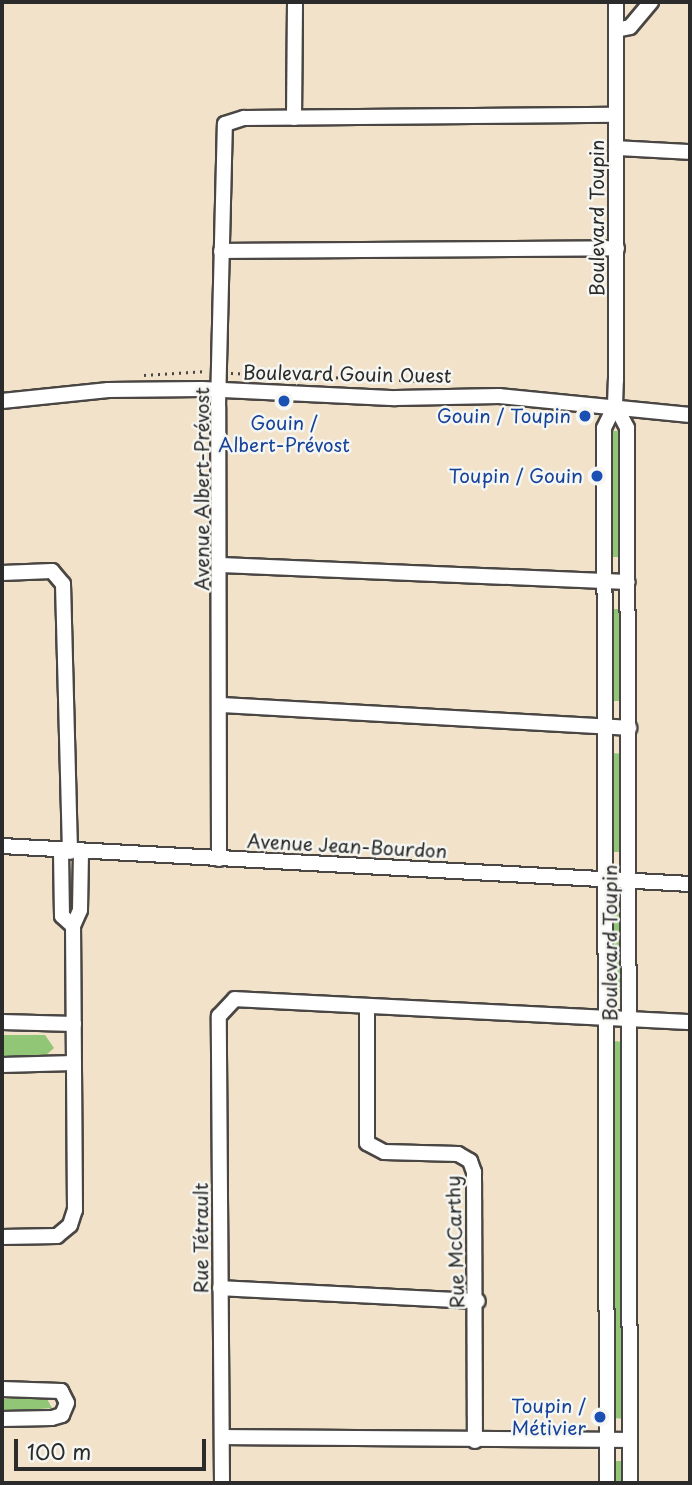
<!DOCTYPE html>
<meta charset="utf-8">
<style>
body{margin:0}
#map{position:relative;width:692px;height:1485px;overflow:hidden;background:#f1e2c9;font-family:"Playpen Sans",sans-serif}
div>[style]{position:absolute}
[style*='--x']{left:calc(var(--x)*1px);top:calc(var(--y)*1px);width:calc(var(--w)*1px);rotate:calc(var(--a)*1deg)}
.green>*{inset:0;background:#92c677}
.path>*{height:2.5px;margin-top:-1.25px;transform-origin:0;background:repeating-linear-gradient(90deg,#494643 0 2px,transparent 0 7px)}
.roads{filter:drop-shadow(2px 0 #494643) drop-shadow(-2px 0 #494643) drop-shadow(0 2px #494643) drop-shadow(0 -2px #494643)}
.minor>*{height:14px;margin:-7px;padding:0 7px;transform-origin:7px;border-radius:7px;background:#fff}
.dots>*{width:19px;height:19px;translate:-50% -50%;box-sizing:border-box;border:4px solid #f6f6f2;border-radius:50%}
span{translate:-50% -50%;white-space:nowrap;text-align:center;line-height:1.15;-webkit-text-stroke:5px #f6f6f2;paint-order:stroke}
.street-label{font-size:19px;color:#2b2b2b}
.transit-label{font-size:19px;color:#164399}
.right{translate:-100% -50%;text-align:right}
.frame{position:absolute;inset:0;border:4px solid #2b2b2b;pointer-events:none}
.scale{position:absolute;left:14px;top:1439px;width:192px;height:32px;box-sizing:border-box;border:4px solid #2b2b2b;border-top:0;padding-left:9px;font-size:21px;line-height:24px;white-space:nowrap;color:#2b2b2b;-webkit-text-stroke:5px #f6f6f2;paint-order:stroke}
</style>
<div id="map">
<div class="green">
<i style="clip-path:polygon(611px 431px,623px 431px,623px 557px,611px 557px)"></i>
<i style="clip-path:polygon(611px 609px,623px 609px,624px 701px,612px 701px)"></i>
<i style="clip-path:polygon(612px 753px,624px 754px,623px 852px,612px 852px)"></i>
<i style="clip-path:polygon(612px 905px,624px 905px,624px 995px,613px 995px)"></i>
<i style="clip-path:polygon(2px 1035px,45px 1035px,54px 1048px,45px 1056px,2px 1057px)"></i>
<i style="clip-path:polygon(613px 1041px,625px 1042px,625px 1419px,614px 1418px)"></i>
<i style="clip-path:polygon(2px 1399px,47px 1399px,52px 1408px,2px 1412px)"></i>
<i style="clip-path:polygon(614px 1461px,625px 1461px,625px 1483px,614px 1483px)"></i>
</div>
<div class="path">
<i style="--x:231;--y:373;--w:217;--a:2.4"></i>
<i style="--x:144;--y:375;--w:63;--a:-3.6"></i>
</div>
<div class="roads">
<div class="minor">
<i style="--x:616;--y:30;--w:14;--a:-12"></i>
<i style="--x:630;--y:27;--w:33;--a:-50"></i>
<i style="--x:294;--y:118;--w:116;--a:-89.5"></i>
<i style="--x:616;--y:148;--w:74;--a:3.1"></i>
<i style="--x:221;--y:251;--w:396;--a:-0.4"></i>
<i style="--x:2;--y:401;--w:107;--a:-5.9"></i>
<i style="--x:108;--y:390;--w:94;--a:-0.6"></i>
<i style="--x:202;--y:389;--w:194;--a:2.7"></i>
<i style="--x:396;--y:398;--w:103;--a:-1.1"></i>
<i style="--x:499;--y:396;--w:192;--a:5.7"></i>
<i style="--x:615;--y:405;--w:26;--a:62"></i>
<i style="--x:627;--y:428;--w:1055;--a:89.84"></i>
<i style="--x:221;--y:565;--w:407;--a:2.4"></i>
<i style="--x:2;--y:573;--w:50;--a:-2.3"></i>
<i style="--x:52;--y:571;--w:17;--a:50"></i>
<i style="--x:63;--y:584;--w:268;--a:88.5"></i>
<i style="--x:220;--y:705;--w:410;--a:3.2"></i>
<i style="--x:2;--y:846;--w:689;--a:3.16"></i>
<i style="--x:61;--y:852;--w:64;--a:89.1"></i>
<i style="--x:62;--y:916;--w:15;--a:42"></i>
<i style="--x:219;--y:859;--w:453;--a:-90.1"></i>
<i style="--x:218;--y:406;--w:282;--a:-88.6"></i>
<i style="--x:225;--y:124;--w:20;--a:-18"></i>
<i style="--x:244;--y:118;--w:372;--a:-0.5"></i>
<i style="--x:367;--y:1006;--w:137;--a:90"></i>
<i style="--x:367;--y:1143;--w:19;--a:28"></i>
<i style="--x:384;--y:1152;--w:74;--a:1.5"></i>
<i style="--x:458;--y:1154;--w:14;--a:30"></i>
<i style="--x:470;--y:1161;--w:12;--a:70"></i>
<i style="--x:474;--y:1172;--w:269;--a:89.8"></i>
<i style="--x:2;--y:1022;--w:72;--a:1.6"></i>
<i style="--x:2;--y:1065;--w:72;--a:-1.6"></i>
<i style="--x:2;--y:1237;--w:55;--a:-1"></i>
<i style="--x:57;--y:1236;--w:17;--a:-40"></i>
<i style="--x:70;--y:1225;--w:16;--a:-72"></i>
<i style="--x:75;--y:1210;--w:284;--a:-90.4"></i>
<i style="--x:73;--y:926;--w:17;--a:-66"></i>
<i style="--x:80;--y:910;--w:58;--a:-89"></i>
<i style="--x:220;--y:1288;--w:258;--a:2.9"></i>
<i style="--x:2;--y:1389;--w:59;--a:1.9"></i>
<i style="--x:61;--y:1391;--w:13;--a:63"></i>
<i style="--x:67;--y:1403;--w:13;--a:113"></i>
<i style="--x:62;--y:1415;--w:10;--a:163"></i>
<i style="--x:52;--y:1418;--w:50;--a:178.9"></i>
<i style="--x:222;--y:1437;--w:408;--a:0.4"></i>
<i style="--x:222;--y:1483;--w:467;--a:-90.4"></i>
<i style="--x:219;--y:1016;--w:23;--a:-47"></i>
<i style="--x:235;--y:999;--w:456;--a:2.9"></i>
<i style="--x:607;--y:1483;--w:1055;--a:-90.16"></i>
<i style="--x:604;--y:428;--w:25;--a:-64"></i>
<i style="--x:615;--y:405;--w:25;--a:-88"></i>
<i style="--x:616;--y:380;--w:378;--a:-90"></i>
</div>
</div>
<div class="dots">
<i style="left:284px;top:401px;background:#1a4fb4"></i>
<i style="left:585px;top:416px;background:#1a4fb4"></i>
<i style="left:597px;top:476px;background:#1a4fb4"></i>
<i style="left:600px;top:1417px;background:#1a4fb4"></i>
</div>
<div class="street-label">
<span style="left:597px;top:218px;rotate:-90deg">Boulevard Toupin</span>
<span style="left:347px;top:374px;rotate:1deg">Boulevard Gouin Ouest</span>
<span style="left:202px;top:489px;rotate:-90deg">Avenue Albert-Prévost</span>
<span style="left:347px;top:846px;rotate:3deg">Avenue Jean-Bourdon</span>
<span style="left:610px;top:943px;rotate:-90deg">Boulevard Toupin</span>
<span style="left:201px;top:1238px;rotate:-90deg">Rue Tétrault</span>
<span style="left:455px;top:1242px;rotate:-92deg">Rue McCarthy</span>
</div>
<div class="transit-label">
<span class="right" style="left:571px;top:416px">Gouin / Toupin</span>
<span style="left:284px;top:434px">Gouin /<br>Albert-Prévost</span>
<span class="right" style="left:583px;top:476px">Toupin / Gouin</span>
<span class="right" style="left:586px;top:1417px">Toupin /<br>Métivier</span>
</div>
<div class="frame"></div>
<div class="scale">100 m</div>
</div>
